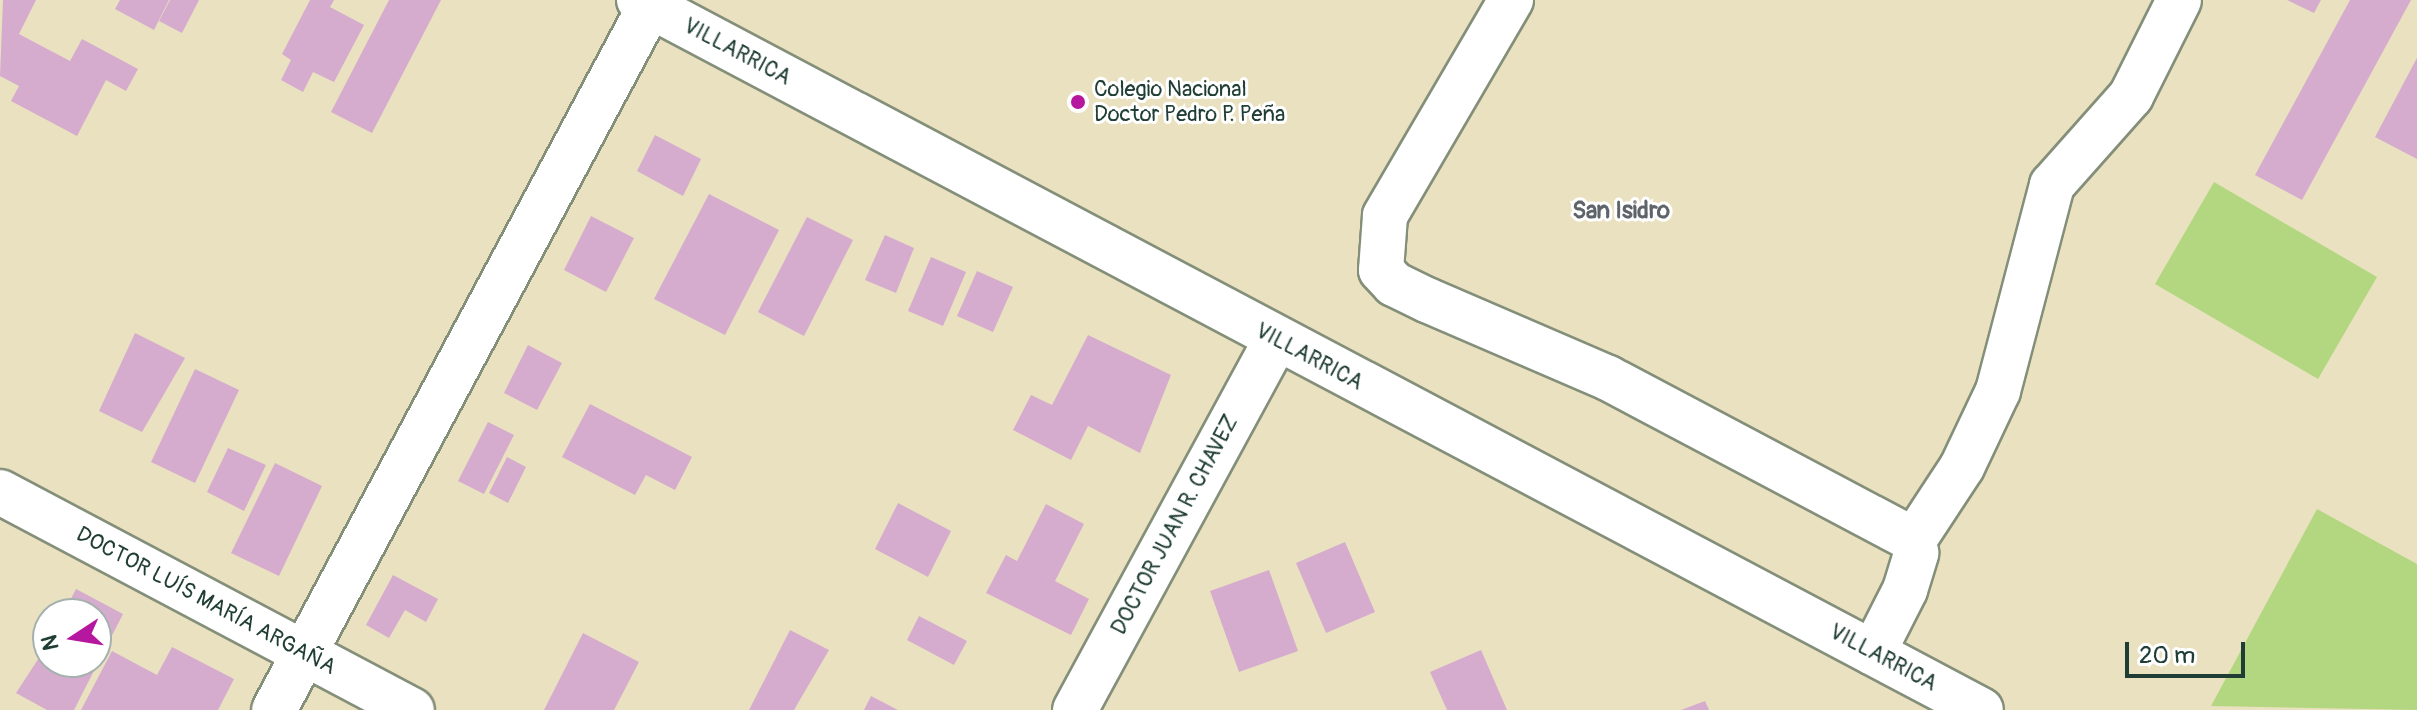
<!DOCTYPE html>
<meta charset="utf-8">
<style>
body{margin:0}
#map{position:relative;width:2417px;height:710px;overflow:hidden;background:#eae1c0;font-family:Pangolin,sans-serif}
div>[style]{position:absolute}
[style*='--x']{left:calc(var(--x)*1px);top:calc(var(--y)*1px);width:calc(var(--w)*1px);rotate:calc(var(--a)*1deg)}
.green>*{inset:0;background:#b3d780}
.building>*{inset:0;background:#d5accd}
.roads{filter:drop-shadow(2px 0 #848f7a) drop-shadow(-2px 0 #848f7a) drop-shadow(0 2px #848f7a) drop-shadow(0 -2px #848f7a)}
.minor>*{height:44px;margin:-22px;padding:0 22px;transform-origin:22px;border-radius:22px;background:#fff}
.dots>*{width:22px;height:22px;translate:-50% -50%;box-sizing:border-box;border:4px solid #fff;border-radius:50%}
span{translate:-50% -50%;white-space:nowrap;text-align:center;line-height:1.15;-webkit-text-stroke:6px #fff;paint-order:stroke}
.street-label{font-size:22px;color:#1f3d34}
.poi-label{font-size:22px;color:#1f3d34}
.left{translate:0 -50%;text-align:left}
.neighbourhood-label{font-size:24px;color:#5f646a;font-weight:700}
.north{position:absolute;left:32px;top:598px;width:80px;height:80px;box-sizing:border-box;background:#fff;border:2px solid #a5b1ae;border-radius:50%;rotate:258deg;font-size:22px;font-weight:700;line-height:32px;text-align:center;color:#1f3d34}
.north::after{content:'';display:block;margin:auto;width:28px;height:36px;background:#b5179e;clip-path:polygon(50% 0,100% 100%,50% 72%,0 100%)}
.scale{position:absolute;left:2125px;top:642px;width:120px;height:36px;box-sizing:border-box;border:4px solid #1f3d34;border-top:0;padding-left:10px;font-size:24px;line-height:28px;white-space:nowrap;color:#1f3d34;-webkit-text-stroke:6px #fff;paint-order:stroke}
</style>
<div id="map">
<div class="green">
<i style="clip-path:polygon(2214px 182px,2377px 277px,2318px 379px,2155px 284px)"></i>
<i style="clip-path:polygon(2317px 509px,2417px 564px,2417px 710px,2211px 706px)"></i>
</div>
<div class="building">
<i style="clip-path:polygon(3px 0,36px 0,19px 34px,70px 61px,82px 39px,138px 69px,126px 91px,106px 80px,77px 136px,11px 101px,19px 86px,0 76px)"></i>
<i style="clip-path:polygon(120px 0,169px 0,154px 30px,115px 9px)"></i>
<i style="clip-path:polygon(170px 0,199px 0,182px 33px,159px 21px)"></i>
<i style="clip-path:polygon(310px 0,334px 0,330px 7px,364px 25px,334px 82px,313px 72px,303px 92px,281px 80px,291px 60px,282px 54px)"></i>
<i style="clip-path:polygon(389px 0,441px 0,372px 133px,331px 112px)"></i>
<i style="clip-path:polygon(2287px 0,2321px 0,2314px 13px)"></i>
<i style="clip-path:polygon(2350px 0,2411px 0,2302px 200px,2255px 175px)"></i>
<i style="clip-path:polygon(2417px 58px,2417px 159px,2375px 137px)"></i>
<i style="clip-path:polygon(655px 135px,701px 159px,683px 196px,637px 171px)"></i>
<i style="clip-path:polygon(709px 194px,779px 230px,725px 335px,654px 299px)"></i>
<i style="clip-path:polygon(591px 216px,634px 238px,606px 292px,564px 270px)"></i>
<i style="clip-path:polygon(807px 217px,853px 240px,804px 336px,758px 312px)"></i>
<i style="clip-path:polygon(885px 235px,914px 248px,896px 293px,865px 280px)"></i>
<i style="clip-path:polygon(931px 257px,966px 272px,943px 326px,908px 311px)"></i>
<i style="clip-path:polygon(977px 271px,1013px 287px,993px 332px,957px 316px)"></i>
<i style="clip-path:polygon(135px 333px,185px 358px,142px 432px,99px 411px)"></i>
<i style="clip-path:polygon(1088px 335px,1171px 375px,1140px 453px,1088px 426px,1071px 460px,1013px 430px,1031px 395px,1052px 405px)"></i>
<i style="clip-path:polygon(528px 345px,562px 363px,537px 410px,504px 393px)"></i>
<i style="clip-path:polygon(195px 369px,239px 390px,195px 483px,151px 462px)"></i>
<i style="clip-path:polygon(590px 404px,692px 457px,675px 490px,646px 475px,635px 495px,562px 457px)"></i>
<i style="clip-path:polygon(488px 422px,514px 435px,484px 494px,458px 481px)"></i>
<i style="clip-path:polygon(228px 448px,266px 465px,244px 511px,207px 492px)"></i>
<i style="clip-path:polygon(507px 457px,526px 467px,508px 503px,489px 493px)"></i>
<i style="clip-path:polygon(275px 463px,322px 486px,279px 576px,231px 553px)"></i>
<i style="clip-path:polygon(898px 503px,951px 531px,928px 577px,875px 549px)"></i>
<i style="clip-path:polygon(1046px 504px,1084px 524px,1055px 581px,1089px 599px,1071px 635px,986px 593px,1006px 555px,1017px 561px)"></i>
<i style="clip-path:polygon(1345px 542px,1375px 612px,1326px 633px,1296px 563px)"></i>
<i style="clip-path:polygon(1269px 570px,1298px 651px,1239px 672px,1210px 591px)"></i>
<i style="clip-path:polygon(393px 575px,438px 599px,426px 622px,405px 610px,389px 638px,366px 625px)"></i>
<i style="clip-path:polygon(76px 589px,123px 614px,74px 710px,47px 710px,16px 693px,48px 644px,48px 662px,96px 662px,96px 614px,63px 614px)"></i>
<i style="clip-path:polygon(919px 616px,967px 641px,954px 665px,907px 640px)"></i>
<i style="clip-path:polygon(790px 630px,829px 650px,794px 710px,749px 710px)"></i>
<i style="clip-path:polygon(583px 633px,639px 662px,614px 710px,544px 710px)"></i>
<i style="clip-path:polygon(172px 647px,234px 679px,218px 710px,81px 710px,112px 651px,157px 675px)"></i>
<i style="clip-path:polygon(1481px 650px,1507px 710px,1447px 710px,1430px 672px)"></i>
<i style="clip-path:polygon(871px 696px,898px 710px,864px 710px)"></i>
<i style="clip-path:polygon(1705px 701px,1709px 710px,1681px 710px)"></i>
</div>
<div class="roads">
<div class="minor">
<i style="--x:639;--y:0;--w:1518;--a:27.88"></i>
<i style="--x:1511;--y:0;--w:250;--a:120.3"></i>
<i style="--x:1385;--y:216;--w:54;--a:94.2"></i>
<i style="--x:1381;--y:270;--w:19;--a:47"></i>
<i style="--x:1394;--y:284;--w:37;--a:26"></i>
<i style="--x:1427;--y:300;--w:197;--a:23.3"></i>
<i style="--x:1608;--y:378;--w:346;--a:27.9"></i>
<i style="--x:0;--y:492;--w:466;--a:27.9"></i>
<i style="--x:1873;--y:653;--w:71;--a:-63.1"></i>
<i style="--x:1905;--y:590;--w:39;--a:-73"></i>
<i style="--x:1916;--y:553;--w:13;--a:-99"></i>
<i style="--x:1914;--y:540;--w:87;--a:-56.7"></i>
<i style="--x:1962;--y:467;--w:84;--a:-64.7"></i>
<i style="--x:1998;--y:391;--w:213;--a:-75.3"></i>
<i style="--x:2052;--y:185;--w:119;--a:-48.4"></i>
<i style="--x:2131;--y:96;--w:107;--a:-63.4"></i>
<i style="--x:274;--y:710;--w:798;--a:-61.89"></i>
<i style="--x:1075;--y:710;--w:421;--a:-61.5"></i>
</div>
</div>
<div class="dots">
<i style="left:1078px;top:102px;background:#b5179e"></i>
</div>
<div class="street-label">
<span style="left:737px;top:52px;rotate:28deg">VILLARRICA</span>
<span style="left:1309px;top:357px;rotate:28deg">VILLARRICA</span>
<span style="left:1175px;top:525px;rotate:-62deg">DOCTOR JUAN R. CHAVEZ</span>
<span style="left:206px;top:601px;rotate:28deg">DOCTOR LUÍS MARÍA ARGAÑA</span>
<span style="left:1883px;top:658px;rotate:28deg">VILLARRICA</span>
</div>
<div class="poi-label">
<span class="left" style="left:1094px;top:102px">Colegio Nacional<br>Doctor Pedro P. Peña</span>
</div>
<div class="neighbourhood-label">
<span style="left:1621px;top:211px">San Isidro</span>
</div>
<div class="north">N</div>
<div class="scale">20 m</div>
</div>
